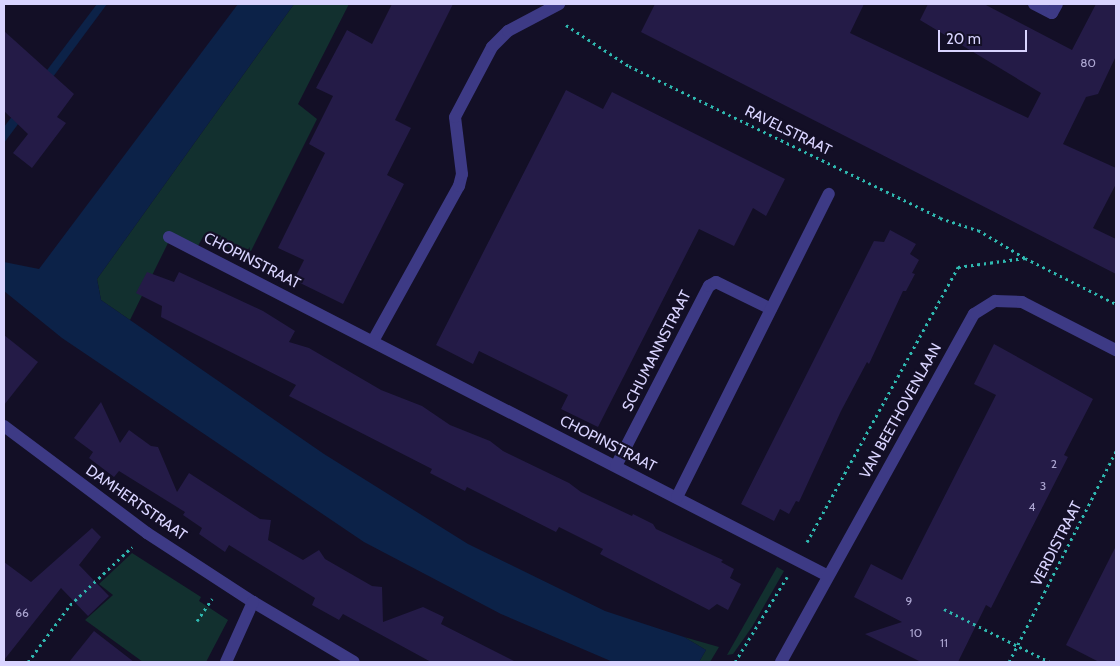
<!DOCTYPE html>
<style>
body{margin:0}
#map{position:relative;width:1120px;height:666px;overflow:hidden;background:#130f26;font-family:Cabin,sans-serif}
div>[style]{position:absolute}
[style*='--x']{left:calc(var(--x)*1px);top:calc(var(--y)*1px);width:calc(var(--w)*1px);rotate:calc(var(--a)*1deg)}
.green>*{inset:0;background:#12302f}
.water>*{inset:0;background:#0c2248}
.building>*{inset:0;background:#241b47}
.path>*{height:3px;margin-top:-1.5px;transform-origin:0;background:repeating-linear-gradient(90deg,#2fb8b0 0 2.5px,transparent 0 6.5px)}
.minor>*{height:12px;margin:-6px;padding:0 6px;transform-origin:6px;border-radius:6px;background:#3d3a85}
span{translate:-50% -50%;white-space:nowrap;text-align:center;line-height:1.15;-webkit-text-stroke:4.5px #130f26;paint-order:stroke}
.number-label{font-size:12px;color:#aca6d1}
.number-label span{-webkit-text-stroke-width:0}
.street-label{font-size:15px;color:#d9d4ff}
.frame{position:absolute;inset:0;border:5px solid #d9d4ff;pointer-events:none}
.scale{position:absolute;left:938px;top:30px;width:89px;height:22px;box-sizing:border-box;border:2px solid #d9d4ff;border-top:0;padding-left:6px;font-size:15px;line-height:18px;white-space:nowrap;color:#d9d4ff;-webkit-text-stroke:4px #130f26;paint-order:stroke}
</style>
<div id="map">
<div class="green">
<i style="clip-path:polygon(294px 4px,349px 4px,298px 104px,317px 119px,248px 257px,204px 235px,194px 253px,169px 241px,130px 320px,101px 300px,97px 279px)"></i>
<i style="clip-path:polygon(132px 553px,201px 597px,199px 601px,228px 620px,206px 662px,143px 662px,85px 620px,113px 595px,99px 584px)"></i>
<i style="clip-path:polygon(777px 567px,784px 571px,752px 627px,733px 654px,727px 655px)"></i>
<i style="clip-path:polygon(684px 637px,719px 647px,710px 662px,699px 662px,706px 650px)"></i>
</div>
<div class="water">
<i style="clip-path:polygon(97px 4px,107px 4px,4px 143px,4px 127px)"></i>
<i style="clip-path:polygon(238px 4px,294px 4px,97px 279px,101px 300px,324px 454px,468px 544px,605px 611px,684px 637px,706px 650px,699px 662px,613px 662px,501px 614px,364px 542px,62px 338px,4px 291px,4px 262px,39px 269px)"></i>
</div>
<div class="building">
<i style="clip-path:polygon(392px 4px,453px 4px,395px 120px,411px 128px,387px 175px,404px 184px,343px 304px,294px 280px,304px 260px,278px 248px,325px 153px,309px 144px,333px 96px,316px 88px,347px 30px,372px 44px)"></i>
<i style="clip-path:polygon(655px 4px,864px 4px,850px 33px,1028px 118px,1041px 93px,920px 20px,928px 4px,984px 4px,1072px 50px,1096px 4px,1116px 4px,1116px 56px,1098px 94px,1086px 97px,1063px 144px,1116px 168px,1116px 184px,1093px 228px,1116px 239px,1116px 274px,641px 32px)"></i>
<i style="clip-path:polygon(4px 31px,74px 94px,57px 117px,66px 123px,32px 168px,13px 153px,28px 134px,4px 111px)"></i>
<i style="clip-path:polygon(566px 90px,603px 109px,612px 92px,785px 179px,766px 216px,753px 208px,734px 246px,699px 229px,598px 427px,561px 409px,568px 395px,479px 351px,473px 364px,436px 345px)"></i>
<i style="clip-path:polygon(890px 230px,916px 244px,910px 254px,919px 260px,912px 273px,915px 274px,906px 291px,903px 291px,869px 364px,867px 362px,841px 411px,799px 502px,796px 501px,789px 514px,780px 509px,774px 521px,741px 504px,874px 241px,884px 242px)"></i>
<i style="clip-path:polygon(147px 272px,174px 282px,179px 272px,263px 311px,295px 331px,289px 342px,309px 348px,381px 390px,422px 406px,450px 425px,490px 441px,503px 451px,569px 483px,581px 492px,632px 516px,633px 514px,653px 524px,656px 529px,723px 560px,721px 562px,734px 569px,730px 578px,741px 584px,728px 610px,717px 604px,709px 610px,600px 554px,603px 549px,559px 527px,556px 532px,467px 487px,465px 491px,430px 473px,432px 469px,289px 396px,296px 385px,161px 317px,162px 306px,136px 293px)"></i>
<i style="clip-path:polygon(4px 335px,38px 362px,4px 405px)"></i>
<i style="clip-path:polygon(994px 344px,1093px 399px,1064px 455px,1068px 457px,991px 608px,986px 605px,958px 662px,921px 662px,865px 634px,902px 622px,854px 597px,871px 564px,902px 580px,996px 395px,974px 384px)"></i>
<i style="clip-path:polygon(101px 402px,120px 443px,129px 430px,151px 446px,158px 447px,177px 492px,189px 473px,260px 519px,271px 520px,268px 540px,303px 560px,319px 550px,325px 559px,372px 586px,382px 587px,383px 622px,423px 607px,444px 617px,441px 624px,516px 662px,431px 662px,343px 614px,339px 620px,312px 605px,315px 598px,229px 545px,225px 552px,199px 534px,202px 528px,183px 515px,185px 512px,119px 471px,114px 477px,89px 458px,93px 452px,74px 438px)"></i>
<i style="clip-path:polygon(92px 528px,101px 537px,79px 565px,109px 596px,88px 616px,61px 588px,4px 660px,4px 562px,31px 582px)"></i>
<i style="clip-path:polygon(1116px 546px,1116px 662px,1099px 662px,1066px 645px)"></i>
<i style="clip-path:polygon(94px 631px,134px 662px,69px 662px)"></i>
</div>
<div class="path">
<i style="--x:566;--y:25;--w:75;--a:33.1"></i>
<i style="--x:629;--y:66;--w:346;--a:26"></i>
<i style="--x:940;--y:218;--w:40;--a:18"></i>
<i style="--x:978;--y:230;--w:55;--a:30.8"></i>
<i style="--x:807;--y:542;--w:314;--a:-61.2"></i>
<i style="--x:958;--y:267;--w:68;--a:-7.7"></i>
<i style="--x:1025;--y:258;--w:102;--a:26.8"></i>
<i style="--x:944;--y:609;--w:119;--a:26.6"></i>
<i style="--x:197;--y:621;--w:27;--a:-56"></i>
<i style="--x:28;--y:662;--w:71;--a:-53.6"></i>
<i style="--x:70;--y:605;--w:85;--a:-43.1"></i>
<i style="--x:735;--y:662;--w:100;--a:-58.5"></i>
<i style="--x:1009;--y:662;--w:237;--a:-63.1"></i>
</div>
<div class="minor">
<i style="--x:1034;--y:4;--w:20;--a:27"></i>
<i style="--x:1052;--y:13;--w:10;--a:-61"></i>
<i style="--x:169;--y:237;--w:741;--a:27.22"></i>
<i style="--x:373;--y:341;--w:177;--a:-61"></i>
<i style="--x:459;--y:186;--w:12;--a:-76"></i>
<i style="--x:462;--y:174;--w:57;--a:-97"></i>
<i style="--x:455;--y:117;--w:79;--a:-62.1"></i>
<i style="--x:492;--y:47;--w:23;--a:-45"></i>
<i style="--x:508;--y:31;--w:58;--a:-27.9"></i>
<i style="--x:4;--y:426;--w:179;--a:36.8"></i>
<i style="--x:147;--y:533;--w:126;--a:33.1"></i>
<i style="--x:253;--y:602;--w:117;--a:30.7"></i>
<i style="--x:616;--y:466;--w:203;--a:-62.7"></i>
<i style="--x:709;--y:286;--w:8;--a:-30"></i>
<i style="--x:716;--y:282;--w:61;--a:26.1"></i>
<i style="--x:677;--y:497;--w:339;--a:-63.4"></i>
<i style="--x:226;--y:662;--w:66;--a:-65.8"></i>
<i style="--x:781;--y:662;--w:398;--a:-61"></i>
<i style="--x:974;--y:314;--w:25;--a:-32"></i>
<i style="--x:995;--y:301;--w:27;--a:2"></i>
<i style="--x:1022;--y:302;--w:106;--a:27.1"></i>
</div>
<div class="number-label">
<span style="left:1088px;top:63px">80</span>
<span style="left:1054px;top:464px">2</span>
<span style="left:1043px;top:486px">3</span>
<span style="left:1032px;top:507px">4</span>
<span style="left:909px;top:601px">9</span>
<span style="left:22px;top:613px">66</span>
<span style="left:916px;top:633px">10</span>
<span style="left:944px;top:643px">11</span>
</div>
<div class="street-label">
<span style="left:788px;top:131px;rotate:26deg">RAVELSTRAAT</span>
<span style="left:252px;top:261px;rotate:27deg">CHOPINSTRAAT</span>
<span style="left:657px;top:351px;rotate:-63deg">SCHUMANNSTRAAT</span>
<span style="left:901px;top:411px;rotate:-61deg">VAN BEETHOVENLAAN</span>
<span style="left:608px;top:444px;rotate:27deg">CHOPINSTRAAT</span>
<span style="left:136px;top:503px;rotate:35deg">DAMHERTSTRAAT</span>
<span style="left:1057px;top:544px;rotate:-63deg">VERDISTRAAT</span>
</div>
<div class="frame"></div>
<div class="scale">20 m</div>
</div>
